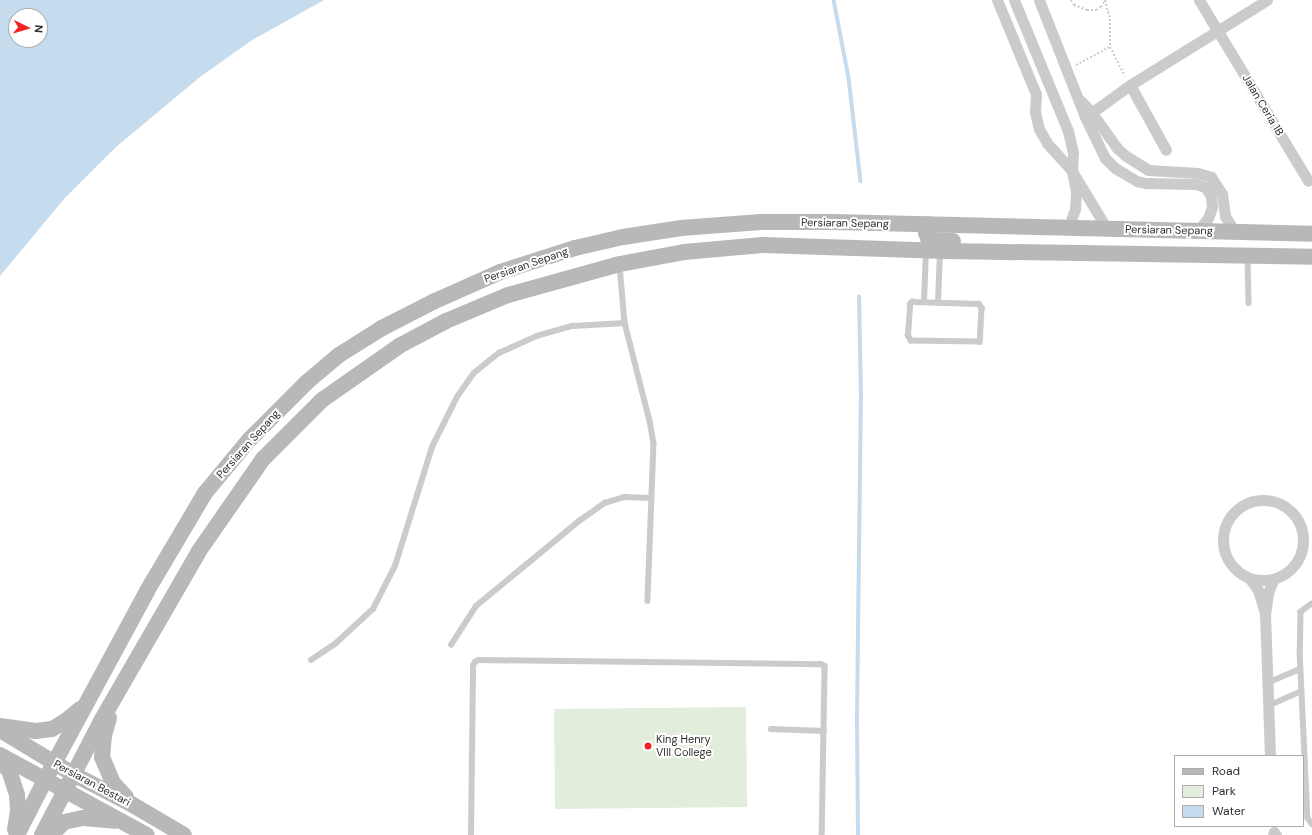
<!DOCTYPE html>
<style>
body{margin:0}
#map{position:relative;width:1312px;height:835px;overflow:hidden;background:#fff;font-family:"DM Sans",sans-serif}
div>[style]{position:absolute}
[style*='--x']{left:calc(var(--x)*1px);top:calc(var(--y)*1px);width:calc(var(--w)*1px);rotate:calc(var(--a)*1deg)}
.green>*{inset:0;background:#e3eddb}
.water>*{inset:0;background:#c5dbee}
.stream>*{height:3.5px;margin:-1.75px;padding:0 1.75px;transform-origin:1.75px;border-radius:1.75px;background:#c5dbee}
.path>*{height:2px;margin-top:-1px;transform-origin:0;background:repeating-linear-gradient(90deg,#cbcbcb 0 2px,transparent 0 4px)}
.lane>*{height:5.5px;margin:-2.75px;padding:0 2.75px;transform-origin:2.75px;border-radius:2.75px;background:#cbcbcb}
.street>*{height:11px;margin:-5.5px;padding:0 5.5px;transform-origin:5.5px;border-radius:5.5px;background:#cbcbcb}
.street>.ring{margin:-5.5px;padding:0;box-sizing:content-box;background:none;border:11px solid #cbcbcb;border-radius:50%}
.secondary>*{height:16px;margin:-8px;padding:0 8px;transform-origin:8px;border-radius:8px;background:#b8b8b8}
.dots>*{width:11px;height:11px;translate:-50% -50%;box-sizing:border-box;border:2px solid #fff;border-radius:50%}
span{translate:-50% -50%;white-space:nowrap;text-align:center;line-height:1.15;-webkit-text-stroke:4px #fff;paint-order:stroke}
.street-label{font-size:11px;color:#2e2e2e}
.poi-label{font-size:11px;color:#2e2e2e}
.left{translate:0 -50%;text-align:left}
.legend{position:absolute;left:1174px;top:755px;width:130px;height:72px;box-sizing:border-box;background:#fff;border:1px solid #ababab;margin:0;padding:5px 7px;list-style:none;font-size:12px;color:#2e2e2e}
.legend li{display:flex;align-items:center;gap:8px;height:20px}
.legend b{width:20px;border:1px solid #ababab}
.north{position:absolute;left:8px;top:8px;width:40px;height:40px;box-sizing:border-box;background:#fff;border:1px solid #ababab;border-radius:50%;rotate:95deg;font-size:11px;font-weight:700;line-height:16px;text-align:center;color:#2e2e2e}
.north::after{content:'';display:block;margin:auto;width:14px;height:18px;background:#f22423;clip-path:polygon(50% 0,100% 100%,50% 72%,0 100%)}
</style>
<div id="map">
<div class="green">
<i style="clip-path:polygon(746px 707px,747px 807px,555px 809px,554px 709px)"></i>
</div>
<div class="water">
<i style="clip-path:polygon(evenodd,0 0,324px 0,252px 40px,200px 77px,116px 147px,64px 199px,0 276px,0 0,16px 16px,40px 16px,40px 40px,16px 40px,16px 16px)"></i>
</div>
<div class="stream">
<i style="--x:834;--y:0;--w:79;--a:79.1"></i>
<i style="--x:849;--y:78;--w:104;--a:83.4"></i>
<i style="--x:858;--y:835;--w:119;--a:-90.5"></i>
<i style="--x:857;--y:716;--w:318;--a:-89.3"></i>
<i style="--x:861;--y:398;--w:101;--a:-91.1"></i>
</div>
<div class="path">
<i style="--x:1071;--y:0;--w:6;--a:59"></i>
<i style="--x:1074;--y:5;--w:14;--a:21"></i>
<i style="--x:1087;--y:10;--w:9;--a:0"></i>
<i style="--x:1096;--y:10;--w:6;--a:-31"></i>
<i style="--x:1101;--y:7;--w:8;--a:-60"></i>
<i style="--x:1105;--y:0;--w:20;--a:75"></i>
<i style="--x:1110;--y:19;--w:28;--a:90"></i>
<i style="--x:1110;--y:47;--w:33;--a:63"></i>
<i style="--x:1076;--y:65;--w:38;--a:-28"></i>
</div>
<div class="lane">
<i style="--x:1248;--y:258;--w:45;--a:88.7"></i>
<i style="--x:620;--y:266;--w:57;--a:85"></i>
<i style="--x:625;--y:323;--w:101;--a:75.7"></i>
<i style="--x:650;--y:421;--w:22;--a:80"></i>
<i style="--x:654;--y:443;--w:158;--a:92.2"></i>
<i style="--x:912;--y:302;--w:67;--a:1.7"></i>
<i style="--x:979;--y:304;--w:5;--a:53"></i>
<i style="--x:982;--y:308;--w:34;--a:93"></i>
<i style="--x:980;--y:342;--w:69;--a:-179.2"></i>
<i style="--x:911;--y:341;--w:6;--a:-121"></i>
<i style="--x:908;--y:336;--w:32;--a:-86"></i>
<i style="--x:910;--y:304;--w:3;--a:-45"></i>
<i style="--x:924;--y:302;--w:51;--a:-87.8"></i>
<i style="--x:938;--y:302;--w:49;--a:-87.7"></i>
<i style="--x:1312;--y:604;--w:14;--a:144"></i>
<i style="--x:1301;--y:612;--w:39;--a:91"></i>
<i style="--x:1300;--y:651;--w:167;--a:87.3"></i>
<i style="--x:1308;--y:818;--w:7;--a:56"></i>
<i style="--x:451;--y:645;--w:46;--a:-57.3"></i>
<i style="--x:476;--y:606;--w:134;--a:-39.5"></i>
<i style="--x:579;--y:521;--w:32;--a:-35"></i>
<i style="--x:605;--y:503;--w:21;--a:-17"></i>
<i style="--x:625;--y:497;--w:26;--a:2"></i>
<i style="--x:311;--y:660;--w:30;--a:-34"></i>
<i style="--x:336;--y:643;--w:50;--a:-42.6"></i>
<i style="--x:373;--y:609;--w:48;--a:-62.9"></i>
<i style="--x:395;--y:566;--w:125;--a:-72.7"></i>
<i style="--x:432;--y:447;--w:56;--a:-63.4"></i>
<i style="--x:457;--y:397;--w:29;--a:-55"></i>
<i style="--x:474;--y:373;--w:32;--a:-39"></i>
<i style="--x:499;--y:353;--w:42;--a:-24.1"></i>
<i style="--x:537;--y:336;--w:37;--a:-16"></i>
<i style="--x:573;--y:326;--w:52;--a:-3.3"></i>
<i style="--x:1267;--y:683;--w:36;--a:-23"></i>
<i style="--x:1268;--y:706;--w:36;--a:-24"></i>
<i style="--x:771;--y:729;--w:53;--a:2.2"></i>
<i style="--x:471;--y:835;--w:169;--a:-89.3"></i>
<i style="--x:473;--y:666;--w:4;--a:-63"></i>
<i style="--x:475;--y:662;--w:4;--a:-27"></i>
<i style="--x:479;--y:660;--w:342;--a:0.7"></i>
<i style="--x:821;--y:664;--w:4;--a:27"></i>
<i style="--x:825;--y:666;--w:5;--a:90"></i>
<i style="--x:825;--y:671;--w:164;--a:91"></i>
</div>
<div class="street">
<i style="--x:997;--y:0;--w:102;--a:67.5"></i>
<i style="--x:1036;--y:94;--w:18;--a:93"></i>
<i style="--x:1035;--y:112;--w:17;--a:77"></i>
<i style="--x:1039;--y:129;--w:16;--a:60"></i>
<i style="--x:1047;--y:143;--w:38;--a:48"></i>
<i style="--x:1072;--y:171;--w:20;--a:79"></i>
<i style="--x:1076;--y:191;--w:18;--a:93"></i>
<i style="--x:1075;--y:209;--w:20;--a:110"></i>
<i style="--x:1014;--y:0;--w:142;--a:67.6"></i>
<i style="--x:1068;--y:131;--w:22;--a:77"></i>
<i style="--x:1073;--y:152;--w:19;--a:93"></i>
<i style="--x:1072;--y:171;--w:68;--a:58.9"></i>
<i style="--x:1039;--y:0;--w:126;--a:68.5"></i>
<i style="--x:1085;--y:117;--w:46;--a:64"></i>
<i style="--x:1105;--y:158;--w:14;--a:45"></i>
<i style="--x:1115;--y:168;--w:26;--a:31"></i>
<i style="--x:1137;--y:181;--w:8;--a:14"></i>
<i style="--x:1145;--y:183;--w:51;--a:1.1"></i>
<i style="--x:1196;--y:184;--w:9;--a:18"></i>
<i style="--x:1205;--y:187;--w:11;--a:56"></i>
<i style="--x:1211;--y:196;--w:11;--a:85"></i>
<i style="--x:1212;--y:207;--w:12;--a:110"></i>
<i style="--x:1208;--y:218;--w:16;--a:128"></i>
<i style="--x:1199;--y:0;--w:211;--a:58.9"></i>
<i style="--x:1130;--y:85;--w:74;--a:61"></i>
<i style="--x:1081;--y:101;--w:16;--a:47"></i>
<i style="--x:1092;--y:113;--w:43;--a:54.5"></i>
<i style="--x:1117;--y:148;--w:12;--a:42"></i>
<i style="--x:1126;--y:156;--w:26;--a:32"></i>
<i style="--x:1148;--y:170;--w:50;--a:3.4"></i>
<i style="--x:1198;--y:173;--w:14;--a:17"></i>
<i style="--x:1211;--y:177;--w:20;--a:57"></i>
<i style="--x:1222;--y:194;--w:22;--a:82"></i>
<i style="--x:1225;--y:216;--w:19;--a:58"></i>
<i style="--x:1087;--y:116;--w:53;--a:-35.8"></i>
<i style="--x:1130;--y:85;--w:161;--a:-31.8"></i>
<i class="ring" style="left:1223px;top:500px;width:69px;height:69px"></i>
<i style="--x:1250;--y:579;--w:14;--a:54"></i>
<i style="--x:1258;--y:590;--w:21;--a:73"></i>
<i style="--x:1270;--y:756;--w:141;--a:-92"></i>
<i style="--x:1265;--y:615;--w:22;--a:-82"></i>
<i style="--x:1268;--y:593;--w:14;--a:-69"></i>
<i style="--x:1273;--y:835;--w:3;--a:-72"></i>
<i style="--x:1274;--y:832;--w:4;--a:56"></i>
</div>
<div class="secondary">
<i style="--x:927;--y:224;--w:9;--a:96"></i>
<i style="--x:926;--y:233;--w:5;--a:68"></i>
<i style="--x:928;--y:238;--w:5;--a:22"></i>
<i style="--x:933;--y:240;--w:20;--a:3"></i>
<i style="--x:109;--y:718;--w:18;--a:106"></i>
<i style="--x:104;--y:735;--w:22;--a:95"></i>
<i style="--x:102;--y:757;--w:28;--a:67"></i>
<i style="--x:113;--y:783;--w:19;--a:47"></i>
<i style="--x:0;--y:726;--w:36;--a:8"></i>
<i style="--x:36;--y:731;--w:16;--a:-7"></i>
<i style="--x:52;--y:729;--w:17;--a:-31"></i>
<i style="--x:67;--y:720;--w:17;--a:-40"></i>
<i style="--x:0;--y:730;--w:85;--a:31.1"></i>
<i style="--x:73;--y:774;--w:68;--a:27.3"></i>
<i style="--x:133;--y:805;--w:59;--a:30.5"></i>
<i style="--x:0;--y:755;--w:167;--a:28.6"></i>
<i style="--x:0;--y:762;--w:12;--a:42"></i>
<i style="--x:9;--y:770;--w:26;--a:72"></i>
<i style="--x:17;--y:795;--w:16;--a:86"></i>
<i style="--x:18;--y:811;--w:19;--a:99"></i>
<i style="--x:17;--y:835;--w:62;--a:-63"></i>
<i style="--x:45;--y:780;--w:215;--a:-61.6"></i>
<i style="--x:147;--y:591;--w:114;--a:-59.4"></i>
<i style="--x:205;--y:493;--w:69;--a:-50.3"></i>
<i style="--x:249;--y:440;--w:82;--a:-45"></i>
<i style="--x:307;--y:382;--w:42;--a:-40.2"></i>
<i style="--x:339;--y:355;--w:51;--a:-32.1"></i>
<i style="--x:382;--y:328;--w:59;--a:-27"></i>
<i style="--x:435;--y:301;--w:71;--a:-24"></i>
<i style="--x:500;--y:272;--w:79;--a:-17.7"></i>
<i style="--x:575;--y:248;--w:49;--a:-12.9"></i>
<i style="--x:623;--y:237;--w:59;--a:-8.8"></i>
<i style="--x:681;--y:228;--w:80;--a:-4.3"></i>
<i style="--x:761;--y:222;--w:72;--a:0"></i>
<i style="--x:833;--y:222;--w:479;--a:1.4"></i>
<i style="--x:42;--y:835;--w:128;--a:-62.6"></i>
<i style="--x:101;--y:721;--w:196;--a:-60"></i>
<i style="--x:199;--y:551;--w:112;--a:-55.2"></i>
<i style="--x:263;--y:459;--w:83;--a:-45"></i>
<i style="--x:322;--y:400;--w:94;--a:-35"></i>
<i style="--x:399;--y:346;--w:53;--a:-28"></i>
<i style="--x:446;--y:321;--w:67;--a:-22.8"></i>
<i style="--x:508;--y:295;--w:116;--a:-15.5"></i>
<i style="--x:620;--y:264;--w:65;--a:-10.6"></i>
<i style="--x:684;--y:252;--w:79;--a:-5.1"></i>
<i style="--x:763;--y:245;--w:183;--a:1.9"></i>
<i style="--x:946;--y:251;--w:366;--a:0.9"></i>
<i style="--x:51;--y:835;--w:18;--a:-45"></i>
<i style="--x:64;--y:822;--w:19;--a:-12"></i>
<i style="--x:83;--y:818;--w:32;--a:5"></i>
</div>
<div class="dots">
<i style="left:648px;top:746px;background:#f22423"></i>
</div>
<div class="street-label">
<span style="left:1263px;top:105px;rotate:59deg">Jalan Ceria 1B</span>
<span style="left:845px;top:223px;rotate:1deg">Persiaran Sepang</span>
<span style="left:1169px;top:230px;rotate:1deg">Persiaran Sepang</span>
<span style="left:526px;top:265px;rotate:-19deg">Persiaran Sepang</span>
<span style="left:248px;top:444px;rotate:-48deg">Persiaran Sepang</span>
<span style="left:92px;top:783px;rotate:28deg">Persiaran Bestari</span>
</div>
<div class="poi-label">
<span class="left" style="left:656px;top:746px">King Henry<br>VIII College</span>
</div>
<ul class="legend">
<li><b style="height:5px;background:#b8b8b8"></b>Road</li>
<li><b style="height:11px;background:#e3eddb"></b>Park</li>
<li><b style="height:11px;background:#c5dbee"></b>Water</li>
</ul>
<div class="north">N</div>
</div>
